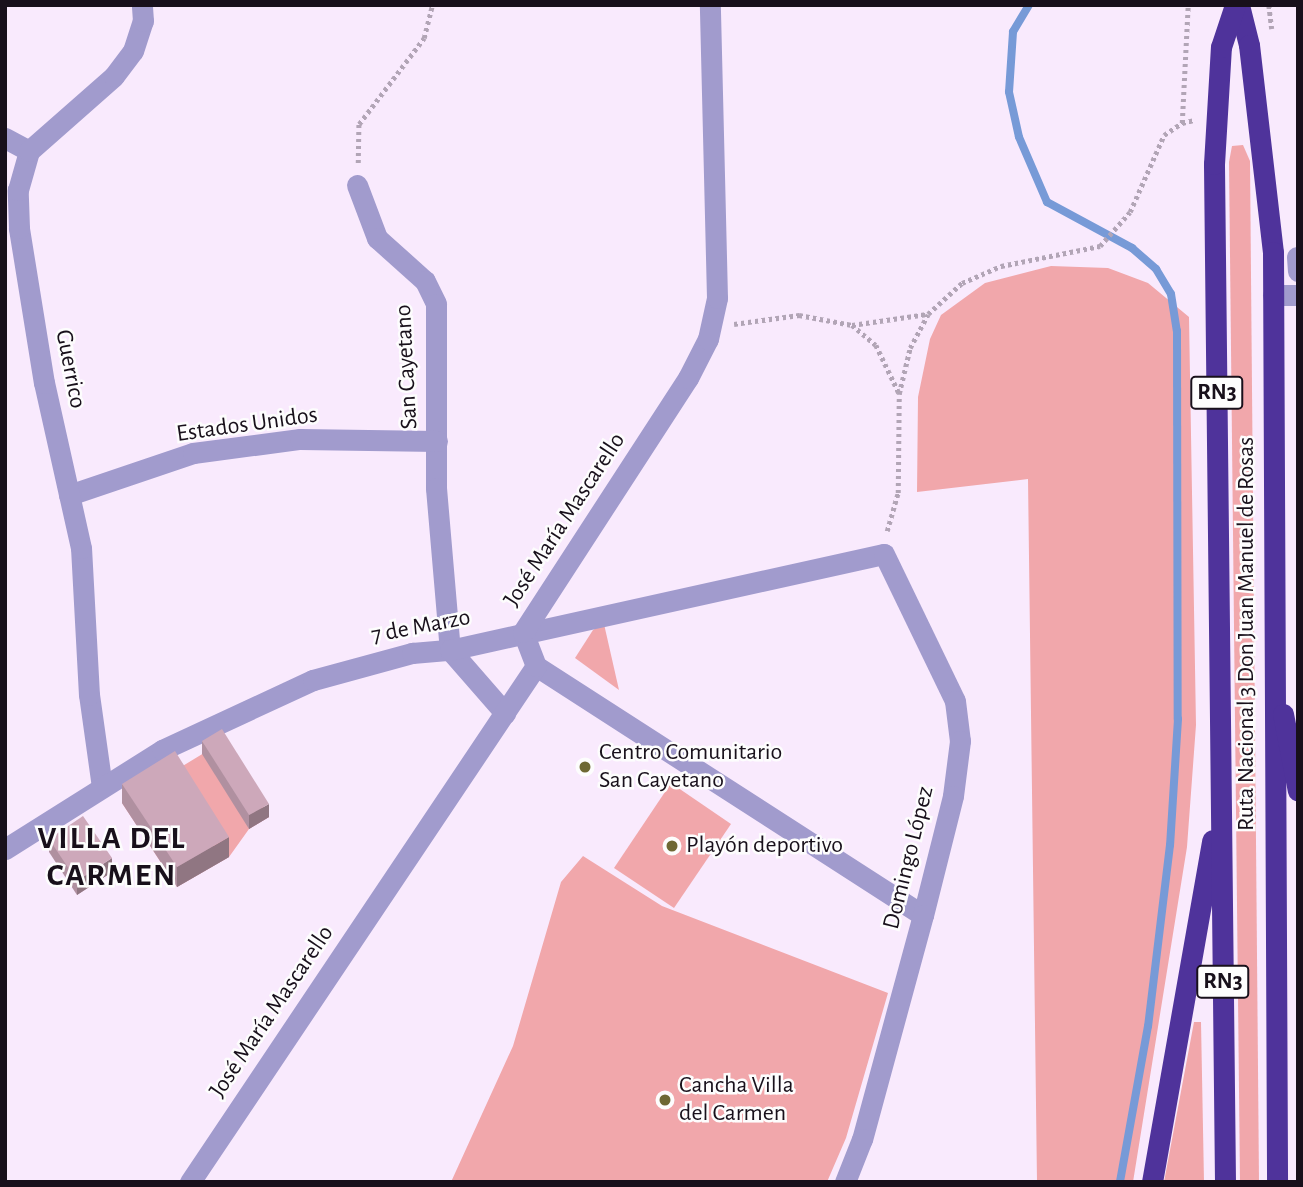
<!DOCTYPE html>
<meta charset="utf-8">
<style>
body{margin:0}
#map{position:relative;width:1303px;height:1187px;overflow:hidden;background:#f9eafd;font-family:"Alegreya Sans",sans-serif}
div>[style]{position:absolute}
[style*='--x']{left:calc(var(--x)*1px);top:calc(var(--y)*1px);width:calc(var(--w)*1px);rotate:calc(var(--a)*1deg)}
.green>*{inset:0;background:#f1a7ab}
.stream>*{height:8px;margin:-4px;padding:0 4px;transform-origin:4px;border-radius:4px;background:#779ad7}
.path>*{height:4.5px;margin-top:-2.25px;transform-origin:0;background:repeating-linear-gradient(90deg,#b2a5b6 0 3.5px,transparent 0 7px)}
.minor>*{height:21px;margin:-10.5px;padding:0 10.5px;transform-origin:10.5px;border-radius:10.5px;background:#a19bcd}
.highway>*{height:21px;margin:-10.5px;padding:0 10.5px;transform-origin:10.5px;border-radius:10.5px;background:#4f339b}
.wall>*{inset:0;background:#b090a0}
.shaded-wall>*{inset:0;background:#907682}
.building>*{inset:0;background:#cda8ba}
.dots>*{width:19px;height:19px;translate:-50% -50%;box-sizing:border-box;border:4px solid #fdfdfd;border-radius:50%}
span{translate:-50% -50%;white-space:nowrap;text-align:center;line-height:1.15;-webkit-text-stroke:5px #fdfdfd;paint-order:stroke}
.shield-label span{padding:2px 5px;background:#fdfdfd;border:2px solid;border-radius:5px;-webkit-text-stroke-width:0}
.shield-label{font-size:23px;color:#18101b;font-weight:700}
.street-label{font-size:24px;color:#18101b}
.poi-label{font-size:24px;color:#18101b}
.left{translate:0 -50%;text-align:left}
.district-label{font-size:32px;color:#18101b;font-weight:700;letter-spacing:2px}
.frame{position:absolute;inset:0;border:7px solid #18101b;pointer-events:none}
</style>
<div id="map">
<div class="green">
<i style="clip-path:polygon(1243px 145px,1250px 161px,1259px 1182px,1240px 1182px,1229px 162px,1232px 146px)"></i>
<i style="clip-path:polygon(1051px 266px,1108px 268px,1148px 283px,1189px 317px,1196px 725px,1187px 847px,1133px 1182px,1037px 1182px,1028px 479px,917px 492px,918px 397px,930px 339px,941px 315px,985px 283px)"></i>
<i style="clip-path:polygon(604px 624px,619px 690px,575px 658px,593px 630px)"></i>
<i style="clip-path:polygon(222px 742px,269px 817px,249px 829px,229px 857px,177px 887px,122px 803px)"></i>
<i style="clip-path:polygon(671px 783px,731px 824px,674px 908px,614px 868px)"></i>
<i style="clip-path:polygon(583px 856px,662px 906px,888px 993px,846px 1138px,827px 1182px,451px 1182px,513px 1046px,561px 882px)"></i>
<i style="clip-path:polygon(1194px 1022px,1201px 1022px,1204px 1182px,1164px 1182px)"></i>
</div>
<div class="stream">
<i style="--x:1029;--y:5;--w:31;--a:121"></i>
<i style="--x:1013;--y:32;--w:60;--a:93.8"></i>
<i style="--x:1009;--y:92;--w:46;--a:77.5"></i>
<i style="--x:1019;--y:137;--w:71;--a:66.7"></i>
<i style="--x:1047;--y:202;--w:97;--a:28.4"></i>
<i style="--x:1132;--y:248;--w:32;--a:41"></i>
<i style="--x:1156;--y:269;--w:29;--a:59"></i>
<i style="--x:1171;--y:294;--w:37;--a:81"></i>
<i style="--x:1177;--y:331;--w:388;--a:89.9"></i>
<i style="--x:1178;--y:719;--w:126;--a:93.6"></i>
<i style="--x:1170;--y:845;--w:182;--a:96.9"></i>
<i style="--x:1148;--y:1026;--w:158;--a:100.2"></i>
</div>
<div class="path">
<i style="--x:1269;--y:5;--w:24;--a:83"></i>
<i style="--x:1182;--y:123;--w:118;--a:-87.1"></i>
<i style="--x:358;--y:163;--w:39;--a:-89"></i>
<i style="--x:359;--y:124;--w:108;--a:-52.9"></i>
<i style="--x:424;--y:38;--w:34;--a:-76"></i>
<i style="--x:734;--y:324;--w:66;--a:-7.9"></i>
<i style="--x:799;--y:315;--w:54;--a:10.7"></i>
<i style="--x:852;--y:325;--w:31;--a:40"></i>
<i style="--x:876;--y:345;--w:53;--a:64.4"></i>
<i style="--x:852;--y:325;--w:76;--a:-8.3"></i>
<i style="--x:887;--y:531;--w:40;--a:-74"></i>
<i style="--x:898;--y:493;--w:99;--a:-89.4"></i>
<i style="--x:899;--y:394;--w:47;--a:-76.6"></i>
<i style="--x:910;--y:348;--w:38;--a:-62"></i>
<i style="--x:928;--y:314;--w:46;--a:-42.4"></i>
<i style="--x:962;--y:283;--w:43;--a:-23.6"></i>
<i style="--x:1001;--y:266;--w:101;--a:-11.4"></i>
<i style="--x:1100;--y:246;--w:45;--a:-48.6"></i>
<i style="--x:1130;--y:212;--w:84;--a:-66.2"></i>
<i style="--x:1164;--y:135;--w:22;--a:-34"></i>
<i style="--x:1182;--y:123;--w:12;--a:-14"></i>
</div>
<div class="minor">
<i style="--x:5;--y:138;--w:27;--a:28"></i>
<i style="--x:357;--y:185;--w:57;--a:69.3"></i>
<i style="--x:377;--y:238;--w:64;--a:41.9"></i>
<i style="--x:425;--y:281;--w:25;--a:64"></i>
<i style="--x:436;--y:304;--w:184;--a:90"></i>
<i style="--x:436;--y:488;--w:163;--a:85.1"></i>
<i style="--x:450;--y:650;--w:84;--a:48.9"></i>
<i style="--x:1297;--y:257;--w:14;--a:86"></i>
<i style="--x:1273;--y:295;--w:25;--a:0"></i>
<i style="--x:69;--y:495;--w:131;--a:-18.7"></i>
<i style="--x:193;--y:453;--w:108;--a:-7.5"></i>
<i style="--x:300;--y:439;--w:137;--a:0.8"></i>
<i style="--x:536;--y:666;--w:460;--a:32.8"></i>
<i style="--x:102;--y:787;--w:93;--a:-98"></i>
<i style="--x:89;--y:695;--w:147;--a:-93.1"></i>
<i style="--x:81;--y:548;--w:169;--a:-102.6"></i>
<i style="--x:44;--y:383;--w:157;--a:-99.2"></i>
<i style="--x:19;--y:228;--w:38;--a:-92"></i>
<i style="--x:18;--y:190;--w:41;--a:-74.2"></i>
<i style="--x:29;--y:151;--w:113;--a:-41.4"></i>
<i style="--x:114;--y:76;--w:31;--a:-53"></i>
<i style="--x:133;--y:51;--w:32;--a:-72"></i>
<i style="--x:143;--y:21;--w:16;--a:-94"></i>
<i style="--x:5;--y:849;--w:186;--a:-32.2"></i>
<i style="--x:162;--y:750;--w:166;--a:-24.9"></i>
<i style="--x:313;--y:680;--w:103;--a:-15.3"></i>
<i style="--x:412;--y:653;--w:38;--a:-5"></i>
<i style="--x:450;--y:650;--w:444;--a:-12.5"></i>
<i style="--x:884;--y:554;--w:163;--a:64.2"></i>
<i style="--x:955;--y:701;--w:40;--a:82.9"></i>
<i style="--x:960;--y:741;--w:55;--a:97.3"></i>
<i style="--x:953;--y:796;--w:123;--a:104.1"></i>
<i style="--x:923;--y:915;--w:232;--a:105.2"></i>
<i style="--x:862;--y:1139;--w:46;--a:111.6"></i>
<i style="--x:190;--y:1182;--w:621;--a:-56.16"></i>
<i style="--x:536;--y:666;--w:36;--a:-111"></i>
<i style="--x:523;--y:632;--w:303;--a:-57"></i>
<i style="--x:688;--y:378;--w:44;--a:-62.9"></i>
<i style="--x:708;--y:339;--w:42;--a:-77.6"></i>
<i style="--x:717;--y:298;--w:293;--a:-91.4"></i>
</div>
<div class="highway">
<i style="--x:1239;--y:5;--w:41;--a:76"></i>
<i style="--x:1249;--y:45;--w:208;--a:83.4"></i>
<i style="--x:1273;--y:252;--w:930;--a:89.75"></i>
<i style="--x:1283;--y:714;--w:78;--a:79"></i>
<i style="--x:1152;--y:1182;--w:347;--a:-80"></i>
<i style="--x:1225;--y:1182;--w:1018;--a:-90.62"></i>
<i style="--x:1214;--y:164;--w:117;--a:-86.6"></i>
<i style="--x:1221;--y:47;--w:44;--a:-71.6"></i>
</div>
<div class="wall">
<i style="clip-path:polygon(202px 741px,269px 817px,249px 829px,202px 754px)"></i>
<i style="clip-path:polygon(122px 784px,229px 857px,177px 887px,122px 803px)"></i>
<i style="clip-path:polygon(49px 839px,112px 872px,77px 895px,49px 852px)"></i>
</div>
<div class="shaded-wall">
<i style="clip-path:polygon(269px 804px,269px 817px,249px 829px,249px 815px)"></i>
<i style="clip-path:polygon(229px 837px,229px 857px,177px 887px,177px 867px)"></i>
<i style="clip-path:polygon(112px 858px,112px 872px,77px 895px,77px 881px)"></i>
</div>
<div class="building">
<i style="clip-path:polygon(222px 729px,269px 804px,249px 815px,202px 741px)"></i>
<i style="clip-path:polygon(175px 751px,229px 837px,177px 867px,122px 784px)"></i>
<i style="clip-path:polygon(83px 816px,112px 858px,77px 881px,49px 839px)"></i>
</div>
<div class="dots">
<i style="left:585px;top:767px;background:#6e6834"></i>
<i style="left:672px;top:846px;background:#6e6834"></i>
<i style="left:665px;top:1100px;background:#6e6834"></i>
</div>
<div class="shield-label">
<span style="left:1217px;top:393px">RN3</span>
<span style="left:1223px;top:982px">RN3</span>
</div>
<div class="street-label">
<span style="left:407px;top:367px;rotate:-93deg">San Cayetano</span>
<span style="left:70px;top:369px;rotate:79deg">Guerrico</span>
<span style="left:247px;top:425px;rotate:-8deg">Estados Unidos</span>
<span style="left:565px;top:520px;rotate:-57deg">José María Mascarello</span>
<span style="left:421px;top:627px;rotate:-11deg">7 de Marzo</span>
<span style="left:1247px;top:634px;rotate:-90deg">Ruta Nacional 3 Don Juan Manuel de Rosas</span>
<span style="left:909px;top:858px;rotate:-76deg">Domingo López</span>
<span style="left:272px;top:1012px;rotate:-56deg">José María Mascarello</span>
</div>
<div class="poi-label">
<span class="left" style="left:599px;top:767px">Centro Comunitario<br>San Cayetano</span>
<span class="left" style="left:686px;top:846px">Playón deportivo</span>
<span class="left" style="left:679px;top:1100px">Cancha Villa<br>del Carmen</span>
</div>
<div class="district-label">
<span style="left:112px;top:857px">VILLA DEL<br>CARMEN</span>
</div>
<div class="frame"></div>
</div>
